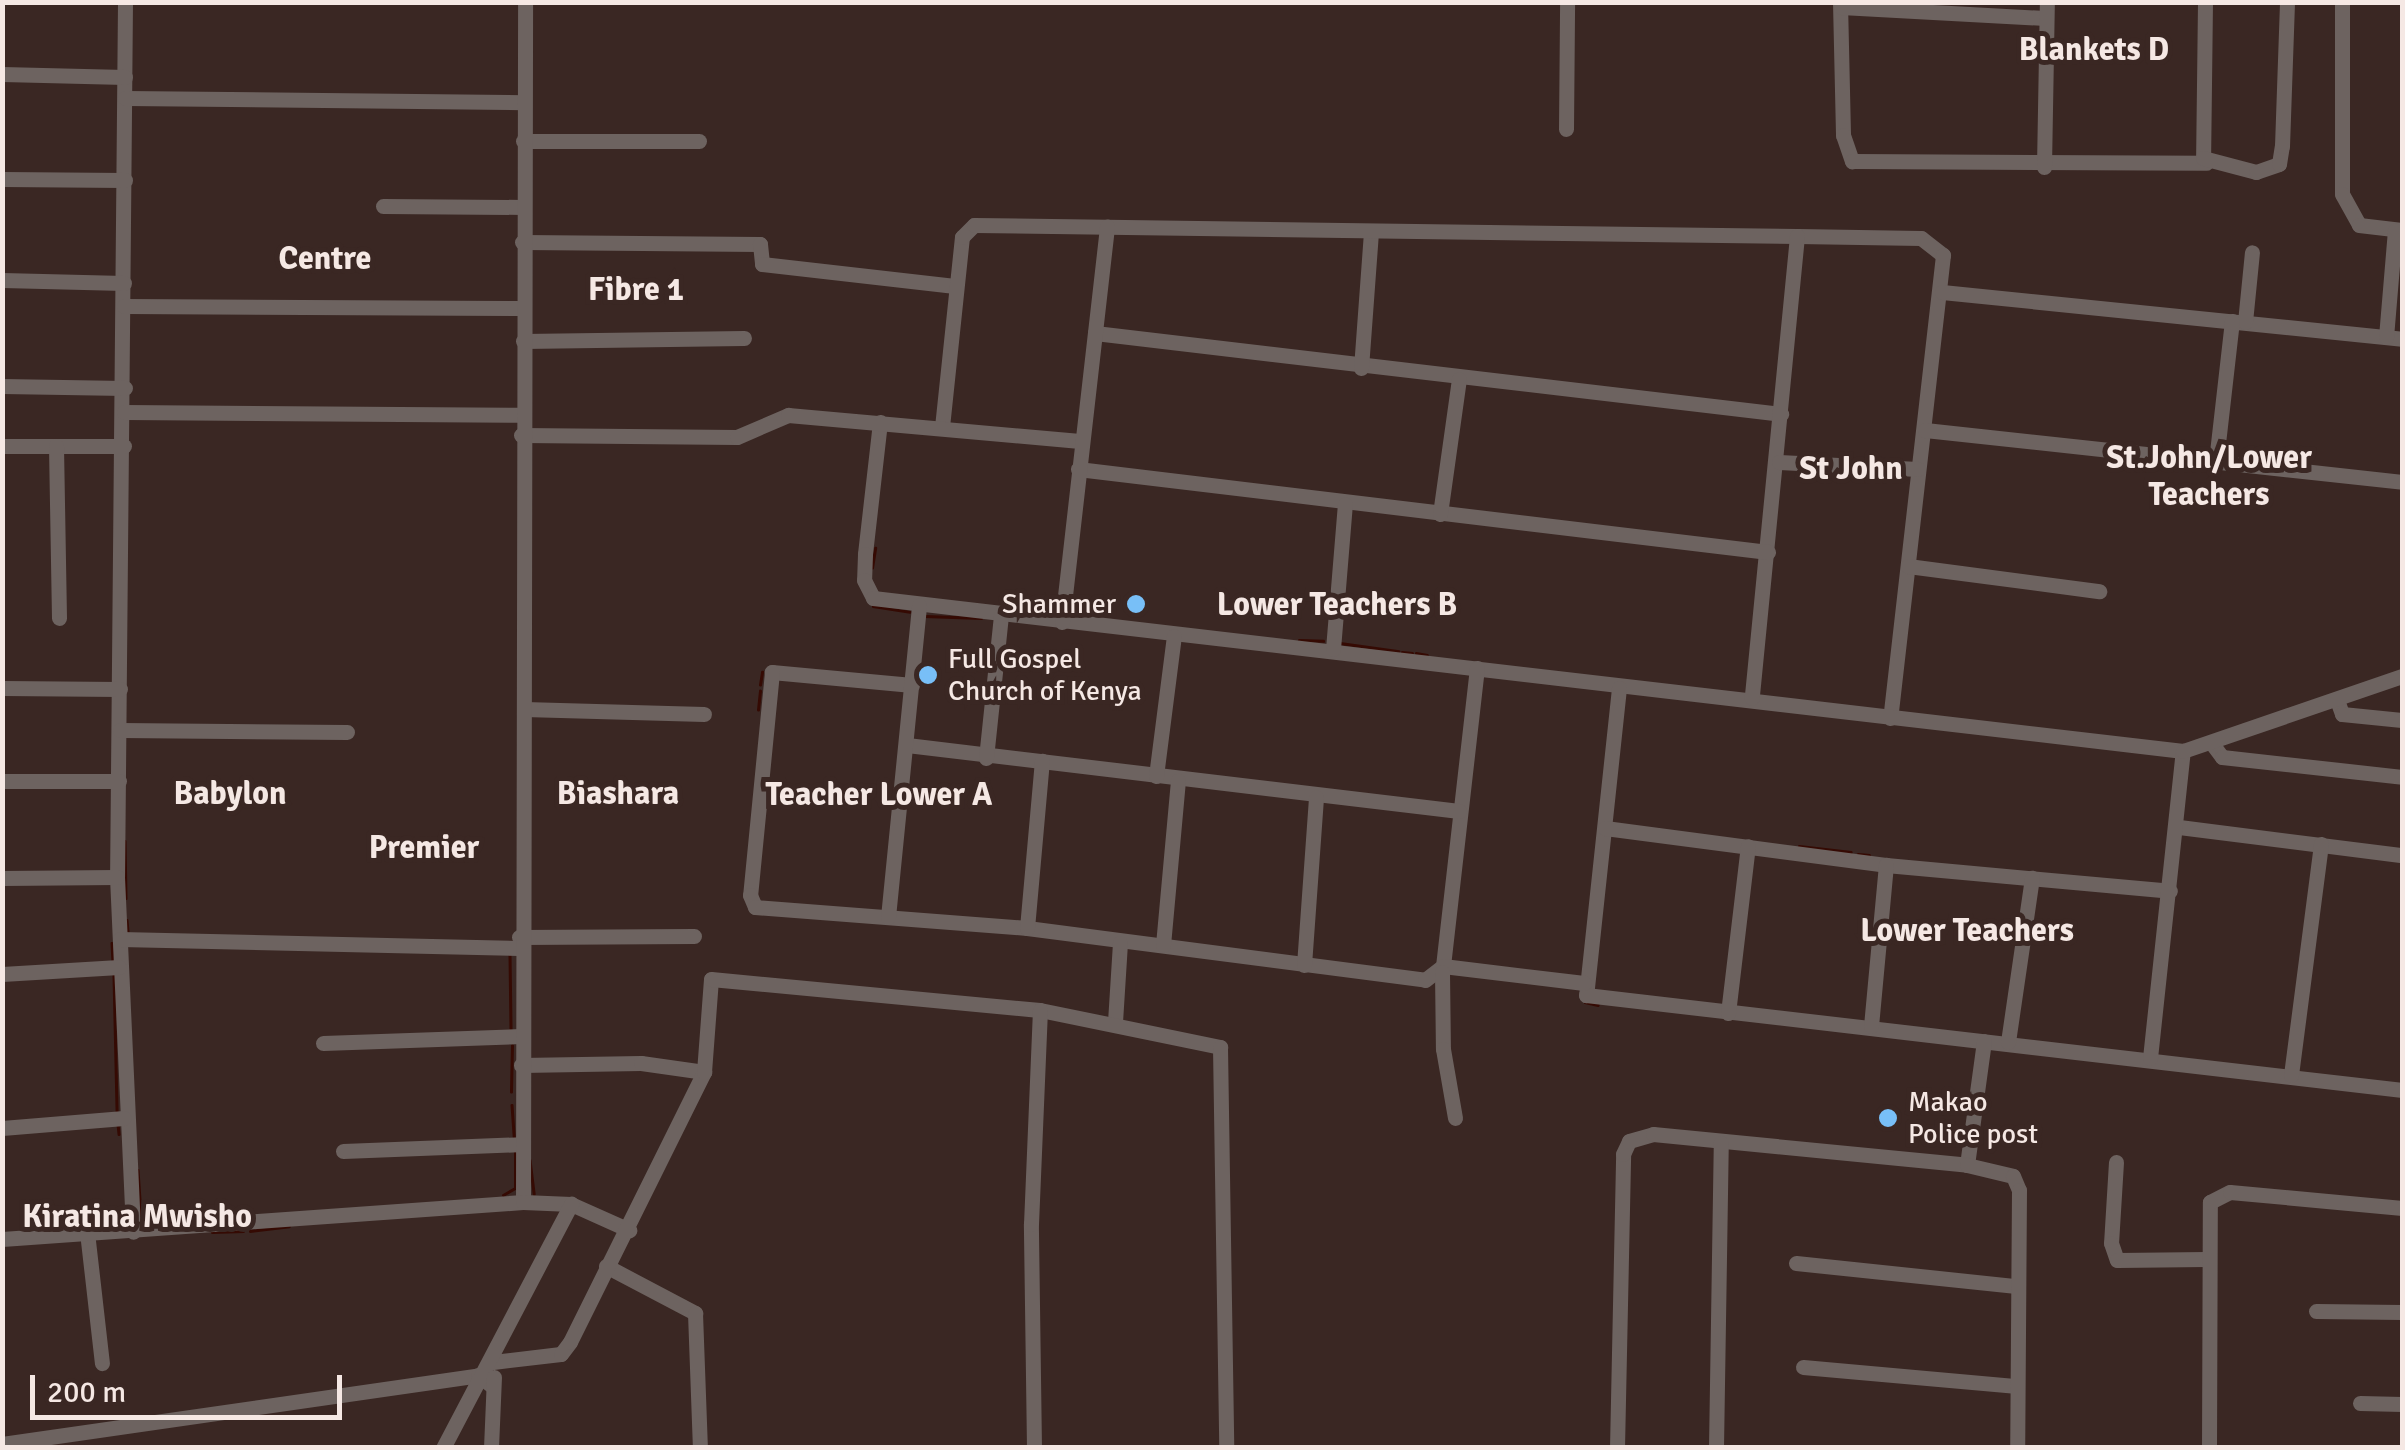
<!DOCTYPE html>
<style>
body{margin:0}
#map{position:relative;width:2405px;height:1450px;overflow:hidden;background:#3a2723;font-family:Signika,sans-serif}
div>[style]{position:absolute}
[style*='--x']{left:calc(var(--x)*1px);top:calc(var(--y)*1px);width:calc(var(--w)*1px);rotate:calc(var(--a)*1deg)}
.stream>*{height:2.5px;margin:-1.25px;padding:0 1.25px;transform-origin:1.25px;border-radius:1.25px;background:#350a03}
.minor>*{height:15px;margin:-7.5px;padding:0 7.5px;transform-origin:7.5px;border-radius:7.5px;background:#6d6360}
.dots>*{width:28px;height:28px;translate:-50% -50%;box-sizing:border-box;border:5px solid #3a2723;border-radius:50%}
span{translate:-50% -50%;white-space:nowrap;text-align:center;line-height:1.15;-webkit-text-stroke:10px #3a2723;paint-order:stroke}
.poi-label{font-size:28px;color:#f5e8e4}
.right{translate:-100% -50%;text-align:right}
.left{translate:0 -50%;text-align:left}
.quarter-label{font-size:32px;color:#f5e8e4;font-weight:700}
.frame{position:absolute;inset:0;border:5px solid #f5e8e4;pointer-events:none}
.scale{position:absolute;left:30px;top:1375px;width:312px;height:45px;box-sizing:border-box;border:5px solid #f5e8e4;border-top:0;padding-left:12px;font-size:30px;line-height:35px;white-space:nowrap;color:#f5e8e4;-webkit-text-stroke:8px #3a2723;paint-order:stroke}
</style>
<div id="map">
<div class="stream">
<i style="--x:872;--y:568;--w:20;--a:-81"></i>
<i style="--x:873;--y:606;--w:37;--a:9"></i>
<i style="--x:925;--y:616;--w:56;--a:2"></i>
<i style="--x:1299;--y:640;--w:24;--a:2"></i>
<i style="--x:1340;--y:643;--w:59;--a:7.9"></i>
<i style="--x:1402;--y:652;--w:10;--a:6"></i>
<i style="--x:1416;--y:653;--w:11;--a:10"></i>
<i style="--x:760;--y:685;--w:13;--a:-81"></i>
<i style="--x:758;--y:710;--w:19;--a:-84"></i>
<i style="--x:125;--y:841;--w:57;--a:89"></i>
<i style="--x:1799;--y:846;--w:52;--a:6.6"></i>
<i style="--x:1858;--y:854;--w:11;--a:5"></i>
<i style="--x:127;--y:920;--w:12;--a:85"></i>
<i style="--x:112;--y:943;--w:18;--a:87"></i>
<i style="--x:510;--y:955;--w:74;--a:89.2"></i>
<i style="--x:114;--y:975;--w:136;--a:88.7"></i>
<i style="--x:1585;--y:1002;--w:13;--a:13"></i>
<i style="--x:511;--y:1092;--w:46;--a:-88.8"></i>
<i style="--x:512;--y:1105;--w:32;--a:86"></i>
<i style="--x:118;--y:1124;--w:10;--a:84"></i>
<i style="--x:530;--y:1160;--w:34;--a:83"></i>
<i style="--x:138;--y:1170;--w:45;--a:86.2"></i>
<i style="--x:503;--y:1195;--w:14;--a:-30"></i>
<i style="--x:515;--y:1188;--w:39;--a:-90"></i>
<i style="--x:250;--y:1231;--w:39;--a:-7"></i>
<i style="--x:212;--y:1232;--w:31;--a:-2"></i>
</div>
<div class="minor">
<i style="--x:125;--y:2;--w:875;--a:90.52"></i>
<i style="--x:117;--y:877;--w:355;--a:87.4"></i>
<i style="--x:1840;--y:2;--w:133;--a:88.7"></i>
<i style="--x:1843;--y:135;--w:28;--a:71"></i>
<i style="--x:1852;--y:161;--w:354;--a:0.3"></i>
<i style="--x:2205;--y:2;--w:156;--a:90.7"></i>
<i style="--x:2203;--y:158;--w:55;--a:14.8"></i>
<i style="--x:2256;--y:172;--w:24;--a:-19"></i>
<i style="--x:2279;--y:164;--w:18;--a:-81"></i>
<i style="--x:2282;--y:146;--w:144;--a:-88"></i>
<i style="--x:2342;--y:2;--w:192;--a:90"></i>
<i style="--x:2342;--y:194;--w:35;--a:61"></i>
<i style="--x:2359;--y:225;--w:43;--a:6.6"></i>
<i style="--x:1841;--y:7;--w:205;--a:3.1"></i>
<i style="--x:2;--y:74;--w:123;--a:1.4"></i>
<i style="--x:125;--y:98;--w:399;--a:0.6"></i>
<i style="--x:1566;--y:129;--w:127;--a:-89.5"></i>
<i style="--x:523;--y:141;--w:176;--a:0"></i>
<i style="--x:2044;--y:167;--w:165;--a:-89"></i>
<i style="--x:2;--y:179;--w:123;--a:0.5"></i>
<i style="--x:383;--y:206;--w:140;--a:0.4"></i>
<i style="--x:1797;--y:236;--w:124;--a:0.9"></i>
<i style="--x:1921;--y:238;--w:28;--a:38"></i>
<i style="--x:1943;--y:255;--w:466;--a:96.5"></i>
<i style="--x:522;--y:242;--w:238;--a:0.5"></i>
<i style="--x:760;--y:244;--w:20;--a:84"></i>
<i style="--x:762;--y:264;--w:194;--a:6.5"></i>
<i style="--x:2;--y:280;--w:122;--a:1.4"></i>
<i style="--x:1942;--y:292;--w:462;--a:5.8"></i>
<i style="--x:124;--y:306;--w:400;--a:0.3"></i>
<i style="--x:2245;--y:322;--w:70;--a:-84.3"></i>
<i style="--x:1095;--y:333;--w:691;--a:6.73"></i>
<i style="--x:2386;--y:337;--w:107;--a:-85.2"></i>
<i style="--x:523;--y:341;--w:221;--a:-0.8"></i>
<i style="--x:1361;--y:368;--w:136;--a:-85.8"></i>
<i style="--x:2;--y:386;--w:123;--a:0.9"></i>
<i style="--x:124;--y:412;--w:396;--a:0.4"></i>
<i style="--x:880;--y:422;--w:133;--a:96.5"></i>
<i style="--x:865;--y:554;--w:26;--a:92"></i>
<i style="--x:864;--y:580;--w:20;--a:63"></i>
<i style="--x:873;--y:598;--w:1319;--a:6.66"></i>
<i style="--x:942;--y:427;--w:191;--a:-84"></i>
<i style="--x:962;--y:237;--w:17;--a:-45"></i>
<i style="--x:974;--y:225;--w:823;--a:0.77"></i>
<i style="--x:1797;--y:236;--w:464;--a:95.6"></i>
<i style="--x:1925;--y:430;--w:480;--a:6.2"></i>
<i style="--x:521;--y:435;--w:216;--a:0.5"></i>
<i style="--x:737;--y:437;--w:56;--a:-23.3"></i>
<i style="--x:788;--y:415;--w:293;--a:5.1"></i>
<i style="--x:2;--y:446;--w:122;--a:0"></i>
<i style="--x:56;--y:446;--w:172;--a:89"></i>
<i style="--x:2216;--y:461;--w:141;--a:-83.5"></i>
<i style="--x:1779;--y:462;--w:139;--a:2.9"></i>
<i style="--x:1078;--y:469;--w:695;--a:6.86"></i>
<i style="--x:1440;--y:514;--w:136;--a:-82"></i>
<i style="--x:1908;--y:566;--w:193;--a:7.5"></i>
<i style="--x:1062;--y:622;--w:398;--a:-83.5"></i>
<i style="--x:1333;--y:649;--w:145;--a:-85.3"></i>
<i style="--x:912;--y:685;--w:141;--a:-174.7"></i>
<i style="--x:772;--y:672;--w:224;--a:95.6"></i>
<i style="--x:750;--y:895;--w:13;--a:67"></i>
<i style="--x:755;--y:907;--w:273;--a:4.4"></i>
<i style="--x:1027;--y:928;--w:401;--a:7.4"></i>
<i style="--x:1425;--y:980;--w:23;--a:-38"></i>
<i style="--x:1443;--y:966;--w:300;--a:-83.5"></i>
<i style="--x:2;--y:688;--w:118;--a:0.5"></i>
<i style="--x:1619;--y:688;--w:309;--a:96.1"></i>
<i style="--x:1586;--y:995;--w:822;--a:6.64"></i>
<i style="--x:2337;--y:700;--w:15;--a:70"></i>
<i style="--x:2342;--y:714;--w:60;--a:5.7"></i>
<i style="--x:524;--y:709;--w:180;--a:1.6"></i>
<i style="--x:120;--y:730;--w:227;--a:0.5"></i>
<i style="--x:907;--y:745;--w:556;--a:6.82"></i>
<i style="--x:2213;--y:745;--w:15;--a:53"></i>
<i style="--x:2222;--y:757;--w:181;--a:6.3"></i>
<i style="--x:986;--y:758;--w:144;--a:-84"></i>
<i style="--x:1156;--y:776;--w:141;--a:-82.7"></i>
<i style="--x:2;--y:781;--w:117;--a:0"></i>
<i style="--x:2179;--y:827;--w:225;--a:7.2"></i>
<i style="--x:1605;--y:828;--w:283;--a:7.5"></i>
<i style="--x:1886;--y:865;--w:285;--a:5.2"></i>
<i style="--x:2;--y:878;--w:115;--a:-0.5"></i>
<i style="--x:888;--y:917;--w:313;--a:-84.3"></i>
<i style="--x:1027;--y:928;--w:168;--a:-84.9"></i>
<i style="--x:519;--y:937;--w:175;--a:-0.3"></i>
<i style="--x:120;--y:939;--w:399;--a:1.3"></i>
<i style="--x:1163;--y:945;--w:165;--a:-84.8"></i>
<i style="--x:1304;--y:965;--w:168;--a:-85.9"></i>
<i style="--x:1443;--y:966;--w:142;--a:6.9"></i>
<i style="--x:1442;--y:972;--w:77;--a:89.3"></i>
<i style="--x:1443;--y:1049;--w:70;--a:80.1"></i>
<i style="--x:2;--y:974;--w:117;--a:-3.4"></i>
<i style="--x:1728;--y:1013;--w:168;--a:-83.2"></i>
<i style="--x:1115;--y:1022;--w:79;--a:-86.4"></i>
<i style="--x:1871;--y:1026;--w:162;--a:-84.7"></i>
<i style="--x:2008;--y:1042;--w:166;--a:-81.7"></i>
<i style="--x:323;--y:1043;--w:198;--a:-2"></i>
<i style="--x:2150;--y:1058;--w:309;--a:-83.9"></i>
<i style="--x:2183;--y:751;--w:231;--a:-18.9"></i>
<i style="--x:521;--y:1065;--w:120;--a:-1"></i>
<i style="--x:641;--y:1063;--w:64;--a:8.1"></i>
<i style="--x:2291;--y:1075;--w:233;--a:-82.6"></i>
<i style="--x:2;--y:1128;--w:122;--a:-4.7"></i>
<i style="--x:343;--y:1151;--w:179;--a:-2.2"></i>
<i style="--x:2116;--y:1162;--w:81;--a:93.5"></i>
<i style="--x:2111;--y:1243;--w:18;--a:71"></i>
<i style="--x:2117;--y:1260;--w:89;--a:-0.6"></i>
<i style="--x:1967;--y:1165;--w:125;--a:-82.2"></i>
<i style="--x:523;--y:1202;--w:1200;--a:-89.9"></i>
<i style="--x:87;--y:1232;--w:132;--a:83.5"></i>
<i style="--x:2;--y:1239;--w:522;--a:-4.06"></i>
<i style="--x:523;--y:1202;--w:48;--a:2.4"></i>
<i style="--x:571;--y:1204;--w:64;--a:24.1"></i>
<i style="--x:1796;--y:1263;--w:219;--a:6"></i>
<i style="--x:606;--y:1266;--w:101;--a:27.8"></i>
<i style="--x:695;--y:1313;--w:135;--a:87.9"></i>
<i style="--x:2316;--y:1311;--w:86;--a:0.7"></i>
<i style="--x:493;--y:1362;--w:68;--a:-6.7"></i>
<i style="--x:561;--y:1354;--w:15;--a:-53"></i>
<i style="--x:570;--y:1342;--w:301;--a:-63.6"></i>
<i style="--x:704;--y:1072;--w:93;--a:-85.7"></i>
<i style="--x:711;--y:979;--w:330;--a:5.4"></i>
<i style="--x:1040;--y:1010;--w:184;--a:11.6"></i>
<i style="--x:1220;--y:1047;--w:401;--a:89.1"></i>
<i style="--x:1803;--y:1367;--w:215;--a:5.1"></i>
<i style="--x:2360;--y:1403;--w:42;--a:1.4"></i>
<i style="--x:2;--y:1444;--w:481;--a:-8.2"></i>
<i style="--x:478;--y:1375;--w:18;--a:38"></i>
<i style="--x:443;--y:1448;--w:276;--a:-62.3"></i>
<i style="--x:491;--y:1448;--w:71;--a:-87.6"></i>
<i style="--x:1034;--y:1448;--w:224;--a:-90.8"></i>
<i style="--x:1031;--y:1224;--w:214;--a:-87.6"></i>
<i style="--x:1617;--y:1448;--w:294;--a:-88.8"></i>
<i style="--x:1623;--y:1154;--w:14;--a:-65"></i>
<i style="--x:1629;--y:1141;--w:25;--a:-16"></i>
<i style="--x:1653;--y:1134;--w:316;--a:5.6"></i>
<i style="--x:1967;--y:1165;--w:47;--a:13.4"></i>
<i style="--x:2013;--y:1176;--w:15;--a:67"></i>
<i style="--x:2019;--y:1190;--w:258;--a:90.4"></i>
<i style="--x:1716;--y:1448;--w:305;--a:-89.1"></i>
<i style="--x:2209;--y:1448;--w:246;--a:-89.8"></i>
<i style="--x:2210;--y:1202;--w:22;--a:-27"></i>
<i style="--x:2230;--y:1192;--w:173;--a:5.3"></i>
</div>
<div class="dots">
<i style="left:1136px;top:604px;background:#78bff7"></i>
<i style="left:928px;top:675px;background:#78bff7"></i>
<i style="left:1888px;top:1118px;background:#78bff7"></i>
</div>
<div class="poi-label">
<span class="right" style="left:1116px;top:604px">Shammer</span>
<span class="left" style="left:948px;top:675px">Full Gospel<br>Church of Kenya</span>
<span class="left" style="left:1908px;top:1118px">Makao<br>Police post</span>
</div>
<div class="quarter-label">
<span style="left:2094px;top:50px">Blankets D</span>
<span style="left:325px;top:259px">Centre</span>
<span style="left:636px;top:290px">Fibre 1</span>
<span style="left:2209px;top:477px">St.John/Lower<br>Teachers</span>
<span style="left:1851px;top:469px">St John</span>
<span style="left:1337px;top:605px">Lower Teachers B</span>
<span style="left:230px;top:794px">Babylon</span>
<span style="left:618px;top:794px">Biashara</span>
<span style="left:879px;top:795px">Teacher Lower A</span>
<span style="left:424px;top:848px">Premier</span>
<span style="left:1967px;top:931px">Lower Teachers</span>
<span style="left:137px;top:1217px">Kiratina Mwisho</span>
</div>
<div class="frame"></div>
<div class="scale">200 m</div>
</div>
